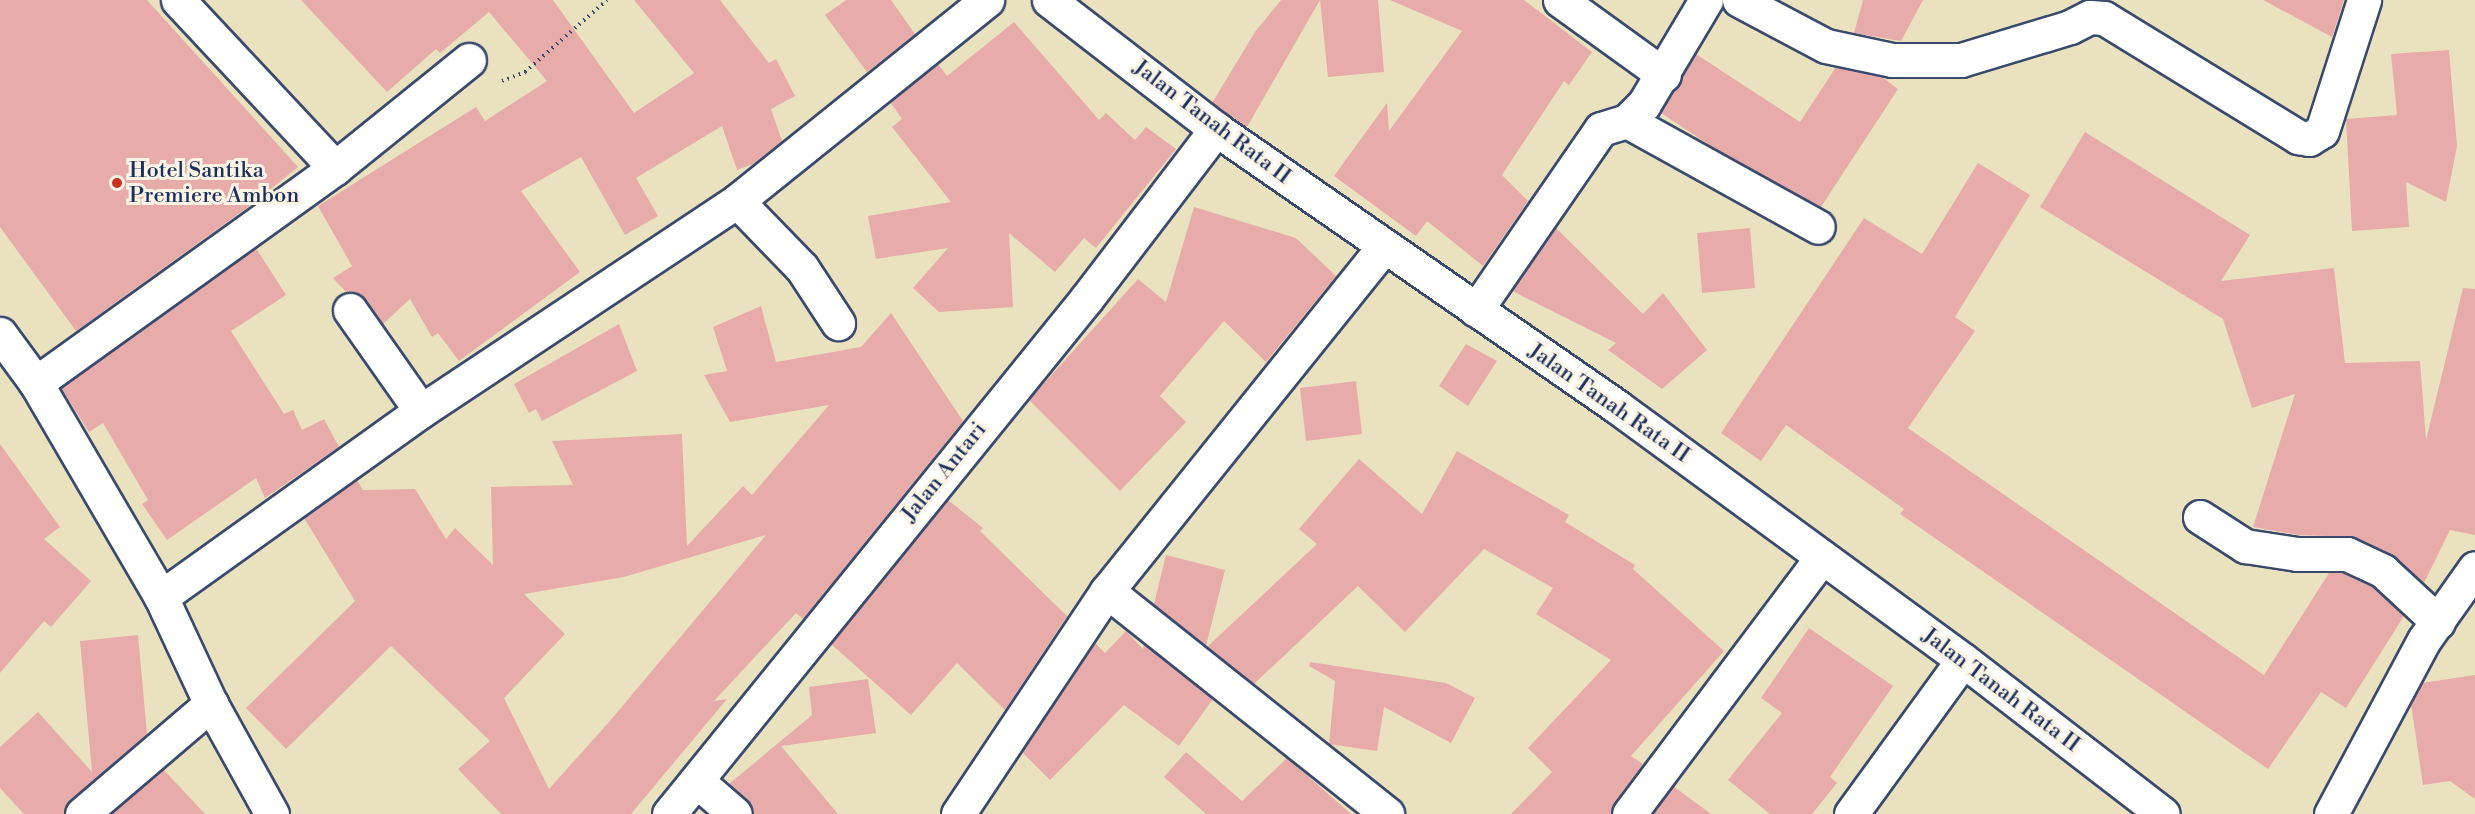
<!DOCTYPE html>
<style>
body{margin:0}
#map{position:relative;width:2475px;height:814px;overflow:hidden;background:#eae2bf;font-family:"Libre Bodoni",serif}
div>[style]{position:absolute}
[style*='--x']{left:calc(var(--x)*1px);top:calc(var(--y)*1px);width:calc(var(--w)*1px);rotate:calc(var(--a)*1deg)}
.building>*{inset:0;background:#e7acaa}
.path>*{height:4px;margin-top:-2px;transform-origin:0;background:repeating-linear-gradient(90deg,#3a4a6d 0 1.5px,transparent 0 6px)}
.roads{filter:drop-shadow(2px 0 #3a4a6d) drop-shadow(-2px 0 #3a4a6d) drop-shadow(0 2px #3a4a6d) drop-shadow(0 -2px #3a4a6d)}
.minor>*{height:33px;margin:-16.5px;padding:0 16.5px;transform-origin:16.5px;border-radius:16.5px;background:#fff}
.dots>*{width:16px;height:16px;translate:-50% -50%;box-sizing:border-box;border:3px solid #fcf5e5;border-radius:50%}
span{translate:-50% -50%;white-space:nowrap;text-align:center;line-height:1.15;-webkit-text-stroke:6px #fcf5e5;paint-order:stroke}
.street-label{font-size:22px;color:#1b2f5e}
.poi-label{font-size:22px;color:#1b2f5e}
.left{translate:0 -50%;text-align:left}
</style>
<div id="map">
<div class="building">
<i style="clip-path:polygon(0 0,147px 0,298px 167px,255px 202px,76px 331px,0 227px)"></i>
<i style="clip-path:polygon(301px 0,553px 0,634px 113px,694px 73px,634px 0,720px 0,769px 63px,776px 59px,795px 96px,771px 109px,782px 141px,753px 164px,737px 170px,722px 126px,636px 178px,658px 216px,625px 235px,581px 157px,521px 191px,580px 272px,459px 361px,438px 333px,432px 337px,410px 299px,383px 324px,365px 299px,357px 293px,346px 292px,333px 278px,352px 266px,318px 206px,476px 107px,485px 121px,547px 81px,489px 12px,440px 53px,436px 49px,387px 92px)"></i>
<i style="clip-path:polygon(846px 0,891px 0,915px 34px,867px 72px,825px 15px)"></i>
<i style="clip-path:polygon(1281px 0,1378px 0,1384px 72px,1328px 77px,1320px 0,1247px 127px,1212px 103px,1255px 32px)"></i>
<i style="clip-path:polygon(1390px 0,1524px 0,1592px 52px,1569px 85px,1564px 81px,1502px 175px,1528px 201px,1483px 266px,1427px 221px,1416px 236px,1334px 176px,1387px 103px,1389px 131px,1462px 31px)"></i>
<i style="clip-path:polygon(1863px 0,1923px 0,1901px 41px,1854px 33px)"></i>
<i style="clip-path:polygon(2263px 0,2344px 0,2332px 37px)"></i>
<i style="clip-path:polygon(1014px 22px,1099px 120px,1106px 113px,1135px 140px,1146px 127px,1176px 149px,1096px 248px,1084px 238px,1055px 272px,1009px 233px,1013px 307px,939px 312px,913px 288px,948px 248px,876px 259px,868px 216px,951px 202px,892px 127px,902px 119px,890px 102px,938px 64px,947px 76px)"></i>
<i style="clip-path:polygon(2449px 50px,2457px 146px,2446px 202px,2406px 182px,2409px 227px,2352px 231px,2346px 119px,2397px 115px,2391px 54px)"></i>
<i style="clip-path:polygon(1696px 54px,1800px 122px,1836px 67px,1882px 77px,1898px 89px,1821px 207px,1714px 148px,1661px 113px)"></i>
<i style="clip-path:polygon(2085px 132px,2250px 235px,2221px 281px,2334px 268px,2345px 363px,2420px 361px,2426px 440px,2463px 288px,2475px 289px,2475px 535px,2450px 530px,2424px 583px,2391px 554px,2355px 537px,2298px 535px,2253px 527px,2295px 394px,2252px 408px,2223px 319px,2040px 207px)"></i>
<i style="clip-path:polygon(1978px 163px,2030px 195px,1955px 317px,1975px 331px,1908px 428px,2264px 675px,2329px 573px,2343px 573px,2372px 587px,2404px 616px,2346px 708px,2321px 692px,2268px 769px,1900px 514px,1904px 509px,1786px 425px,1761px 461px,1721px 433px,1864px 218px,1922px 254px)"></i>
<i style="clip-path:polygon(1194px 207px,1296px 238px,1336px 276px,1266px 362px,1224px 321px,1160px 396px,1186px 422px,1120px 491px,1029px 400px,1138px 279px,1166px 302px)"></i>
<i style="clip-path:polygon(1556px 228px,1643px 314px,1663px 293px,1707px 350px,1662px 389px,1608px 350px,1616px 343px,1516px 293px,1512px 290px)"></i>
<i style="clip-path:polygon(1750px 228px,1755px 288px,1702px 293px,1697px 233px)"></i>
<i style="clip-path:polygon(256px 248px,286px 295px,231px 331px,284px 414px,293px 410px,302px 430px,324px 419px,339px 447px,265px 498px,256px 478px,167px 540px,142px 504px,148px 500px,103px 423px,89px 432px,61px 388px)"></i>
<i style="clip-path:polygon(evenodd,761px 306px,776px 362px,861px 347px,891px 313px,963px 421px,803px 619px,796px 613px,714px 701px,727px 699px,631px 814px,501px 814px,458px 769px,490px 741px,391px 646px,286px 749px,246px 708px,355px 601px,304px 518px,357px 480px,363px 490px,415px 489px,446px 539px,455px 528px,493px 565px,491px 487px,573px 485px,552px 441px,682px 434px,687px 546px,743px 486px,752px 495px,829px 405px,730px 422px,704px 375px,727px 371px,713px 327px,761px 306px,766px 535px,609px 722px,549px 789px,504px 698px,565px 634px,524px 594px,624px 577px,766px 535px)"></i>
<i style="clip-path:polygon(619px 324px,637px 371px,542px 421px,536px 409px,529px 413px,514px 384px)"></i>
<i style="clip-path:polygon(1466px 344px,1497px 361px,1468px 406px,1439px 386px)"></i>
<i style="clip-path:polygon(1356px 381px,1362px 434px,1306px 441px,1300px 388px)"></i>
<i style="clip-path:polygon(0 444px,60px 527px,44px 539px,91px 581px,51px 627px,44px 621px,0 673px)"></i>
<i style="clip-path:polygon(1457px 451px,1569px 515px,1565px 522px,1635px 565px,1633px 569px,1724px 651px,1631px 756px,1643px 764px,1614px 803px,1611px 814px,1511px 814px,1552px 772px,1528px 748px,1611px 660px,1536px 614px,1553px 588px,1484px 549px,1405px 632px,1358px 586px,1254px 684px,1207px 647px,1317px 544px,1299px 529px,1359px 459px,1422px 514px)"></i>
<i style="clip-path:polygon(948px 500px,983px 528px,980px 531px,1067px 616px,1005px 710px,957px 663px,911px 715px,831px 644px)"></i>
<i style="clip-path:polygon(1166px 555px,1225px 570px,1206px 646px,1154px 604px)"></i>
<i style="clip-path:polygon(1809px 628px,1893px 686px,1830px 777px,1837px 783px,1812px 814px,1770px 814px,1728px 780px,1782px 713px,1761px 698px)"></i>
<i style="clip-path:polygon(1126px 631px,1143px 649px,1144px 644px,1213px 699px,1179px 746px,1124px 705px,1050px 780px,1022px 752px,1095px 643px,1105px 653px)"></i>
<i style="clip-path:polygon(138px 635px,147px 734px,70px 800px,64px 814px,24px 814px,0 788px,0 747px,38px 712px,92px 772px,80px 641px)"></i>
<i style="clip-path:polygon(1310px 662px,1446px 683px,1475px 698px,1451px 743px,1384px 707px,1377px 751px,1329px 744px,1335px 681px,1309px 666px)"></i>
<i style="clip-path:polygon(2475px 675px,2475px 799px,2450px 781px,2423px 785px,2411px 704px,2422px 683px)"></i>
<i style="clip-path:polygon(868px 679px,876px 733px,781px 746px,838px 814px,753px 814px,748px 800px,729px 784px,812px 715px,809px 687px)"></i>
<i style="clip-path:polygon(1186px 752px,1242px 801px,1287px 758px,1351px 814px,1206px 814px,1164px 777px)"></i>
<i style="clip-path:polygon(163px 769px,205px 814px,111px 814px)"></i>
<i style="clip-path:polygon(1673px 786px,1711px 814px,1652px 814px)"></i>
</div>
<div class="path">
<i style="--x:502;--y:81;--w:25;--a:-21"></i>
<i style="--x:525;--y:72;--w:109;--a:-41.3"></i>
</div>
<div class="roads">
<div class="minor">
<i style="--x:178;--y:0;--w:230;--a:46.9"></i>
<i style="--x:1049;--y:0;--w:211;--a:37.7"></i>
<i style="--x:1216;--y:129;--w:487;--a:34.7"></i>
<i style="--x:1616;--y:406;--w:430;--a:36.2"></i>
<i style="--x:1963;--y:660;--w:252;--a:37.6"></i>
<i style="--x:1560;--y:0;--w:128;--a:35.8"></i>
<i style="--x:1739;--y:0;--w:98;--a:27.9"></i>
<i style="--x:1826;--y:46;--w:67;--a:12"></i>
<i style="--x:1892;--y:60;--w:69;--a:0"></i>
<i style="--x:1961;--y:60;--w:114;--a:-16.8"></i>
<i style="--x:2070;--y:27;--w:22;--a:-27"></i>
<i style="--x:2090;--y:17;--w:14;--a:4"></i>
<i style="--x:2104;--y:18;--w:228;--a:31.5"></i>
<i style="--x:2298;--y:137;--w:11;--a:10"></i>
<i style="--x:2309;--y:139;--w:15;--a:-32"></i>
<i style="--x:2322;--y:131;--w:138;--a:-72.2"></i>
<i style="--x:1627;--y:121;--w:218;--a:29"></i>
<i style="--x:737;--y:201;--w:93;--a:45.9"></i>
<i style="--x:802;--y:268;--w:66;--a:56.8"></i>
<i style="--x:350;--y:310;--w:123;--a:54.9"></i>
<i style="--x:1476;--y:310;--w:220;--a:-55.4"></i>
<i style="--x:1601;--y:129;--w:27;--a:-17"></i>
<i style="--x:1627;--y:121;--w:24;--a:-45"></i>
<i style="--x:1644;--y:104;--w:121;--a:-59.2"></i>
<i style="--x:0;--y:334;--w:61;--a:53.7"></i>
<i style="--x:36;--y:383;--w:248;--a:59.7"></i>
<i style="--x:161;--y:597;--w:118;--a:65"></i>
<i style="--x:211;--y:704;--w:126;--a:61"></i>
<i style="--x:36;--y:383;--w:368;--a:-35.7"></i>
<i style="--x:335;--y:168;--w:172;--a:-38.9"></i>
<i style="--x:2200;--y:517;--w:54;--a:32.8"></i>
<i style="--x:2245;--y:546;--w:53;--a:8.7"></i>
<i style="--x:2297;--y:554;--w:50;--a:0"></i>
<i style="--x:2347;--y:554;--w:40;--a:25"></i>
<i style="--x:2383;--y:571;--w:75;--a:42.8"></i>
<i style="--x:1107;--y:591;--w:442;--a:-51.2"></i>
<i style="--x:161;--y:597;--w:320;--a:-35.6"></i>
<i style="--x:421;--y:411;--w:379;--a:-33.6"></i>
<i style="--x:737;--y:201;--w:321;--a:-38.8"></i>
<i style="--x:697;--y:781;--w:50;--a:41"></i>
<i style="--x:82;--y:814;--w:170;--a:-40.5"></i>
<i style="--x:669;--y:814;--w:664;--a:-50.99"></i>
<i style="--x:1087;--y:298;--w:213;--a:-52.6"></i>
<i style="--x:958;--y:814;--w:268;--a:-56.3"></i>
<i style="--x:1107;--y:591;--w:358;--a:38.5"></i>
<i style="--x:1629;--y:814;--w:321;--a:-53.1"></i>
<i style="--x:1851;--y:814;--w:190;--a:-54"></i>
<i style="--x:2331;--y:814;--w:197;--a:-61.9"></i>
<i style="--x:2424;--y:640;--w:88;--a:-54.7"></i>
</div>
</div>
<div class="dots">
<i style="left:117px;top:183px;background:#c8321e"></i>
</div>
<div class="street-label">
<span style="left:1212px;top:122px;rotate:37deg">Jalan Tanah Rata II</span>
<span style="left:1609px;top:403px;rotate:35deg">Jalan Tanah Rata II</span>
<span style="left:944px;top:472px;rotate:-51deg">Jalan Antari</span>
<span style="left:2001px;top:690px;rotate:37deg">Jalan Tanah Rata II</span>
</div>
<div class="poi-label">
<span class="left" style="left:129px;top:183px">Hotel Santika<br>Premiere Ambon</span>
</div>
</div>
